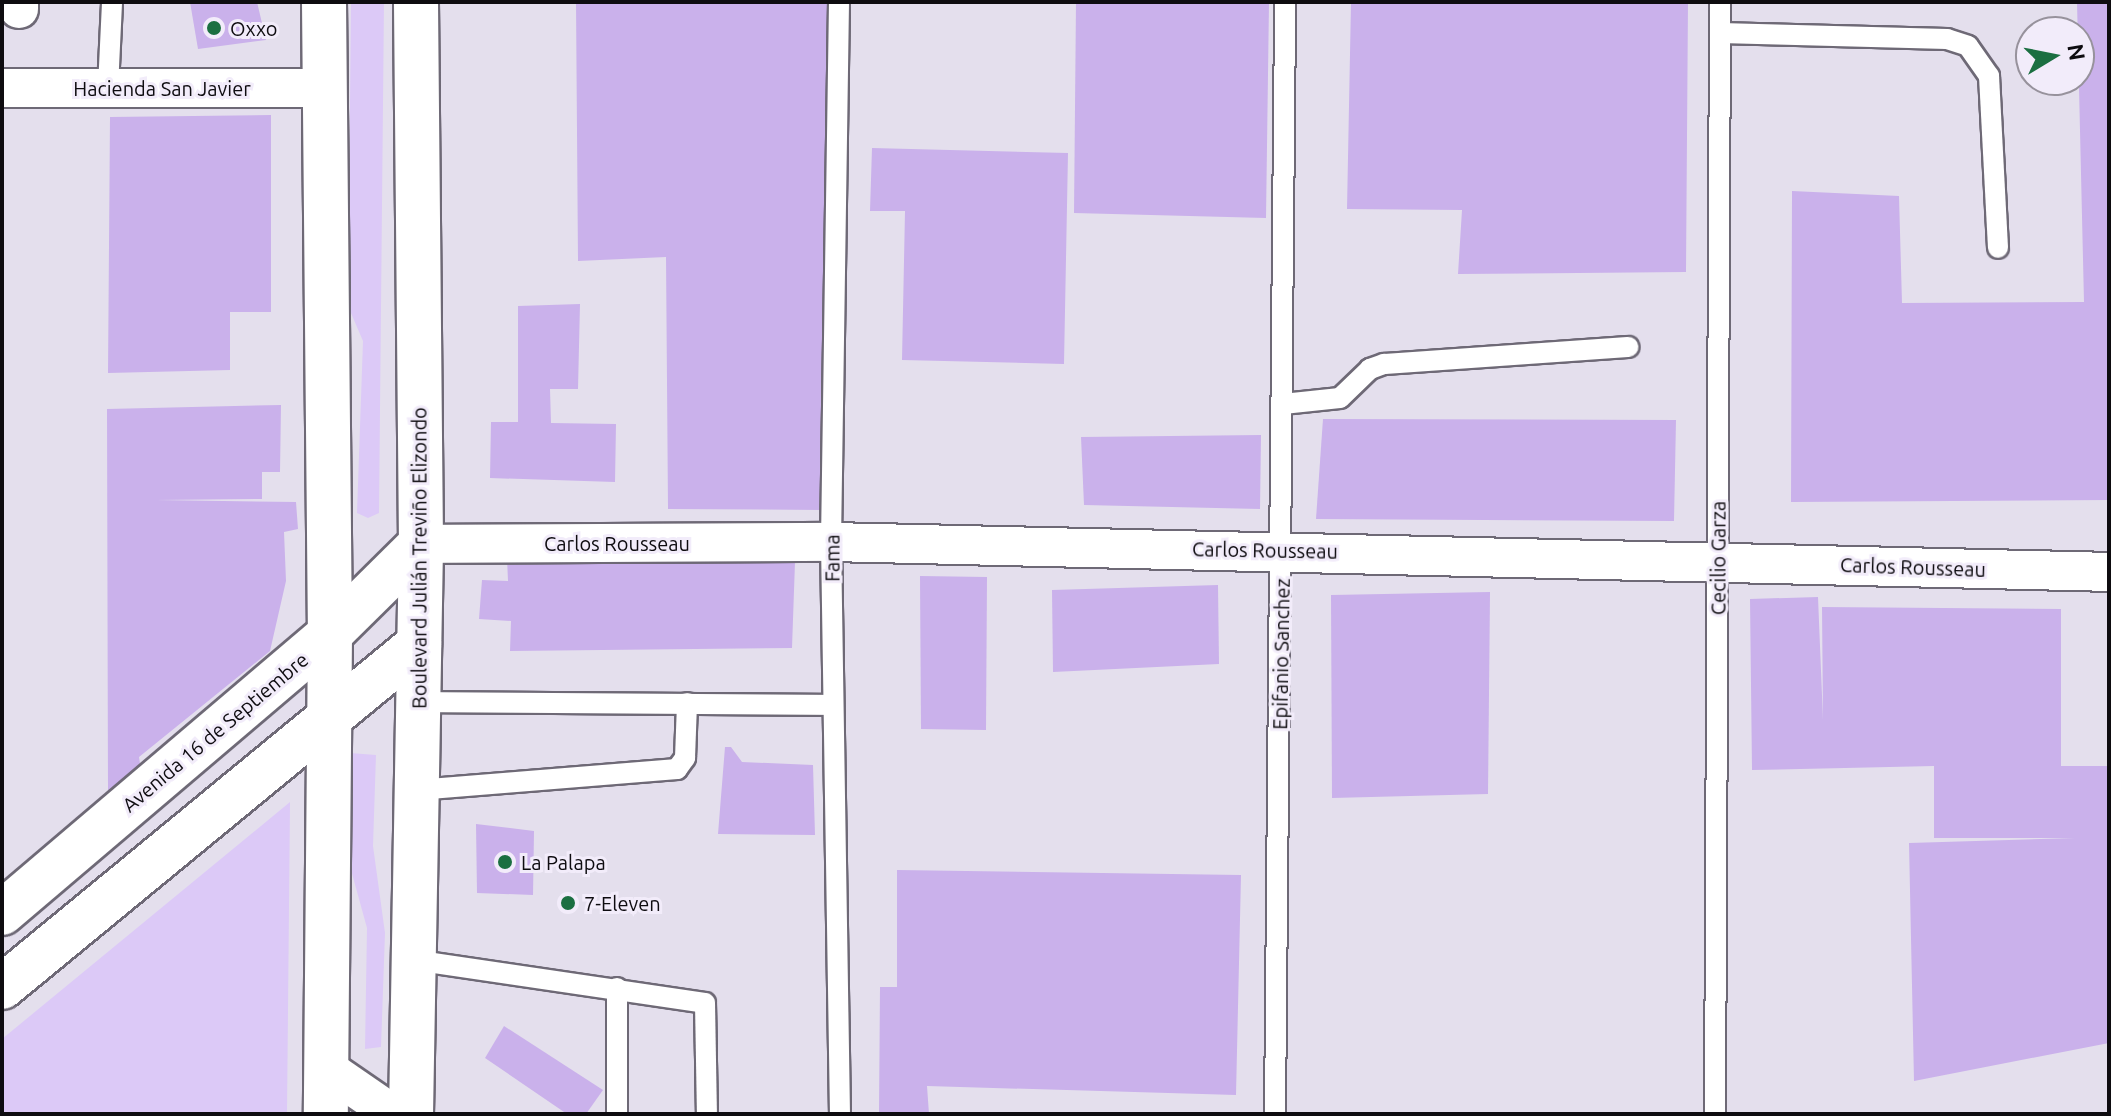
<!DOCTYPE html>
<meta charset="utf-8">
<style>
body{margin:0}
#map{position:relative;width:2111px;height:1116px;overflow:hidden;background:#e4dfed;font-family:Ubuntu,sans-serif}
div>[style]{position:absolute}
[style*='--x']{left:calc(var(--x)*1px);top:calc(var(--y)*1px);width:calc(var(--w)*1px);rotate:calc(var(--a)*1deg)}
.green>*{inset:0;background:#dcc9f7}
.building>*{inset:0;background:#cab1eb}
.roads{filter:drop-shadow(2px 0 #6e6976) drop-shadow(-2px 0 #6e6976) drop-shadow(0 2px #6e6976) drop-shadow(0 -2px #6e6976)}
.lane>*{height:20px;margin:-10px;padding:0 10px;transform-origin:10px;border-radius:10px;background:#fff}
.street>*{height:38px;margin:-19px;padding:0 19px;transform-origin:19px;border-radius:19px;background:#fff}
.secondary>*{height:44px;margin:-22px;padding:0 22px;transform-origin:22px;border-radius:22px;background:#fff}
.dots>*{width:22px;height:22px;translate:-50% -50%;box-sizing:border-box;border:4px solid #f2ecfa;border-radius:50%}
span{translate:-50% -50%;white-space:nowrap;text-align:center;line-height:1.15;-webkit-text-stroke:6px #f2ecfa;paint-order:stroke}
.poi-label{font-size:20px;color:#0e0c10}
.left{translate:0 -50%;text-align:left}
.street-label{font-size:20px;color:#0e0c10}
.frame{position:absolute;inset:0;border:4px solid #0e0c10;pointer-events:none}
.north{position:absolute;left:2015px;top:16px;width:80px;height:80px;box-sizing:border-box;background:#f2ecfa;border:2px solid #97929c;border-radius:50%;rotate:80deg;font-size:22px;font-weight:700;line-height:32px;text-align:center;color:#0e0c10}
.north::after{content:'';display:block;margin:auto;width:28px;height:36px;background:#1b6f41;clip-path:polygon(50% 0,100% 100%,50% 72%,0 100%)}
</style>
<div id="map">
<div class="green">
<i style="clip-path:polygon(351px 2px,384px 2px,379px 513px,368px 518px,357px 513px,363px 341px,348px 306px)"></i>
<i style="clip-path:polygon(350px 753px,376px 755px,373px 846px,385px 933px,381px 1047px,365px 1049px,367px 928px,348px 859px)"></i>
<i style="clip-path:polygon(290px 802px,287px 1114px,2px 1114px,2px 1039px)"></i>
</div>
<div class="building">
<i style="clip-path:polygon(190px 2px,257px 2px,266px 40px,198px 49px)"></i>
<i style="clip-path:polygon(576px 2px,832px 2px,823px 510px,668px 509px,666px 257px,578px 261px)"></i>
<i style="clip-path:polygon(1076px 2px,1269px 2px,1266px 218px,1074px 213px)"></i>
<i style="clip-path:polygon(1351px 2px,1688px 2px,1686px 272px,1458px 274px,1462px 210px,1347px 209px)"></i>
<i style="clip-path:polygon(2077px 2px,2109px 2px,2109px 500px,1791px 502px,1792px 191px,1899px 196px,1902px 303px,2084px 302px)"></i>
<i style="clip-path:polygon(271px 115px,271px 312px,230px 312px,230px 370px,108px 373px,110px 117px)"></i>
<i style="clip-path:polygon(872px 148px,1068px 153px,1064px 364px,902px 360px,905px 211px,870px 211px)"></i>
<i style="clip-path:polygon(580px 304px,578px 389px,550px 389px,551px 423px,616px 424px,615px 482px,490px 478px,491px 422px,518px 422px,518px 306px)"></i>
<i style="clip-path:polygon(281px 405px,280px 472px,262px 472px,262px 499px,156px 500px,296px 502px,298px 529px,284px 532px,286px 581px,270px 651px,139px 757px,141px 770px,108px 794px,107px 409px)"></i>
<i style="clip-path:polygon(1323px 419px,1676px 420px,1674px 521px,1316px 519px)"></i>
<i style="clip-path:polygon(1261px 435px,1260px 509px,1084px 505px,1081px 437px)"></i>
<i style="clip-path:polygon(507px 558px,795px 562px,792px 648px,510px 651px,511px 621px,479px 619px,482px 580px,508px 581px)"></i>
<i style="clip-path:polygon(920px 576px,987px 577px,986px 730px,921px 729px)"></i>
<i style="clip-path:polygon(1218px 585px,1219px 664px,1053px 672px,1052px 590px)"></i>
<i style="clip-path:polygon(1490px 592px,1488px 794px,1332px 798px,1331px 595px)"></i>
<i style="clip-path:polygon(1818px 597px,1823px 720px,1822px 607px,2061px 609px,2061px 766px,2109px 766px,2109px 1043px,1914px 1081px,1909px 843px,2075px 838px,1934px 838px,1934px 766px,1752px 770px,1750px 599px)"></i>
<i style="clip-path:polygon(725px 747px,731px 747px,742px 762px,813px 765px,815px 835px,718px 834px)"></i>
<i style="clip-path:polygon(476px 824px,534px 831px,533px 895px,477px 893px)"></i>
<i style="clip-path:polygon(897px 870px,1241px 875px,1236px 1095px,927px 1086px,929px 1114px,879px 1114px,880px 987px,897px 987px)"></i>
<i style="clip-path:polygon(504px 1026px,603px 1090px,586px 1114px,567px 1114px,485px 1058px)"></i>
</div>
<div class="roads">
<div class="lane">
<i style="--x:839;--y:2;--w:540;--a:90.85"></i>
<i style="--x:831;--y:542;--w:572;--a:89.1"></i>
<i style="--x:1720;--y:33;--w:227;--a:1.5"></i>
<i style="--x:1947;--y:39;--w:22;--a:18"></i>
<i style="--x:1968;--y:46;--w:37;--a:55"></i>
<i style="--x:1989;--y:76;--w:172;--a:87"></i>
<i style="--x:108;--y:88;--w:86;--a:-87.3"></i>
<i style="--x:1283;--y:404;--w:57;--a:-6"></i>
<i style="--x:1340;--y:398;--w:42;--a:-44"></i>
<i style="--x:1370;--y:369;--w:15;--a:-20"></i>
<i style="--x:1384;--y:364;--w:245;--a:-4"></i>
<i style="--x:418;--y:702;--w:415;--a:0.4"></i>
<i style="--x:417;--y:790;--w:261;--a:-4.6"></i>
<i style="--x:677;--y:769;--w:14;--a:-54"></i>
<i style="--x:685;--y:758;--w:55;--a:-87.9"></i>
<i style="--x:414;--y:960;--w:294;--a:8.4"></i>
<i style="--x:705;--y:1003;--w:111;--a:89"></i>
<i style="--x:617;--y:988;--w:126;--a:90"></i>
<i style="--x:1275;--y:1114;--w:1112;--a:-89.48"></i>
<i style="--x:1715;--y:1114;--w:1112;--a:-89.74"></i>
</div>
<div class="street">
<i style="--x:19;--y:9;--w:7;--a:-90"></i>
<i style="--x:2;--y:88;--w:320;--a:0"></i>
<i style="--x:421;--y:544;--w:410;--a:-0.3"></i>
<i style="--x:831;--y:542;--w:1278;--a:1.34"></i>
<i style="--x:326;--y:1068;--w:81;--a:34.5"></i>
</div>
<div class="secondary">
<i style="--x:324;--y:2;--w:632;--a:89.46"></i>
<i style="--x:330;--y:634;--w:480;--a:90.5"></i>
<i style="--x:2;--y:913;--w:431;--a:-40.4"></i>
<i style="--x:330;--y:634;--w:128;--a:-44.7"></i>
<i style="--x:2;--y:987;--w:540;--a:-39.44"></i>
<i style="--x:411;--y:1114;--w:570;--a:-88.99"></i>
<i style="--x:421;--y:544;--w:542;--a:-90.53"></i>
</div>
</div>
<div class="dots">
<i style="left:214px;top:28px;background:#1b6f41"></i>
<i style="left:505px;top:862px;background:#1b6f41"></i>
<i style="left:568px;top:903px;background:#1b6f41"></i>
</div>
<div class="poi-label">
<span class="left" style="left:230px;top:28px">Oxxo</span>
<span class="left" style="left:521px;top:862px">La Palapa</span>
<span class="left" style="left:584px;top:903px">7-Eleven</span>
</div>
<div class="street-label">
<span style="left:162px;top:88px">Hacienda San Javier</span>
<span style="left:617px;top:543px">Carlos Rousseau</span>
<span style="left:1265px;top:550px;rotate:1deg">Carlos Rousseau</span>
<span style="left:419px;top:558px;rotate:-90deg">Boulevard Julián Treviño Elizondo</span>
<span style="left:832px;top:558px;rotate:-90deg">Fama</span>
<span style="left:1718px;top:558px;rotate:-90deg">Cecilio Garza</span>
<span style="left:1913px;top:567px;rotate:2deg">Carlos Rousseau</span>
<span style="left:1281px;top:654px;rotate:-89deg">Epifanio Sanchez</span>
<span style="left:215px;top:732px;rotate:-40deg">Avenida 16 de Septiembre</span>
</div>
<div class="frame"></div>
<div class="north">N</div>
</div>
